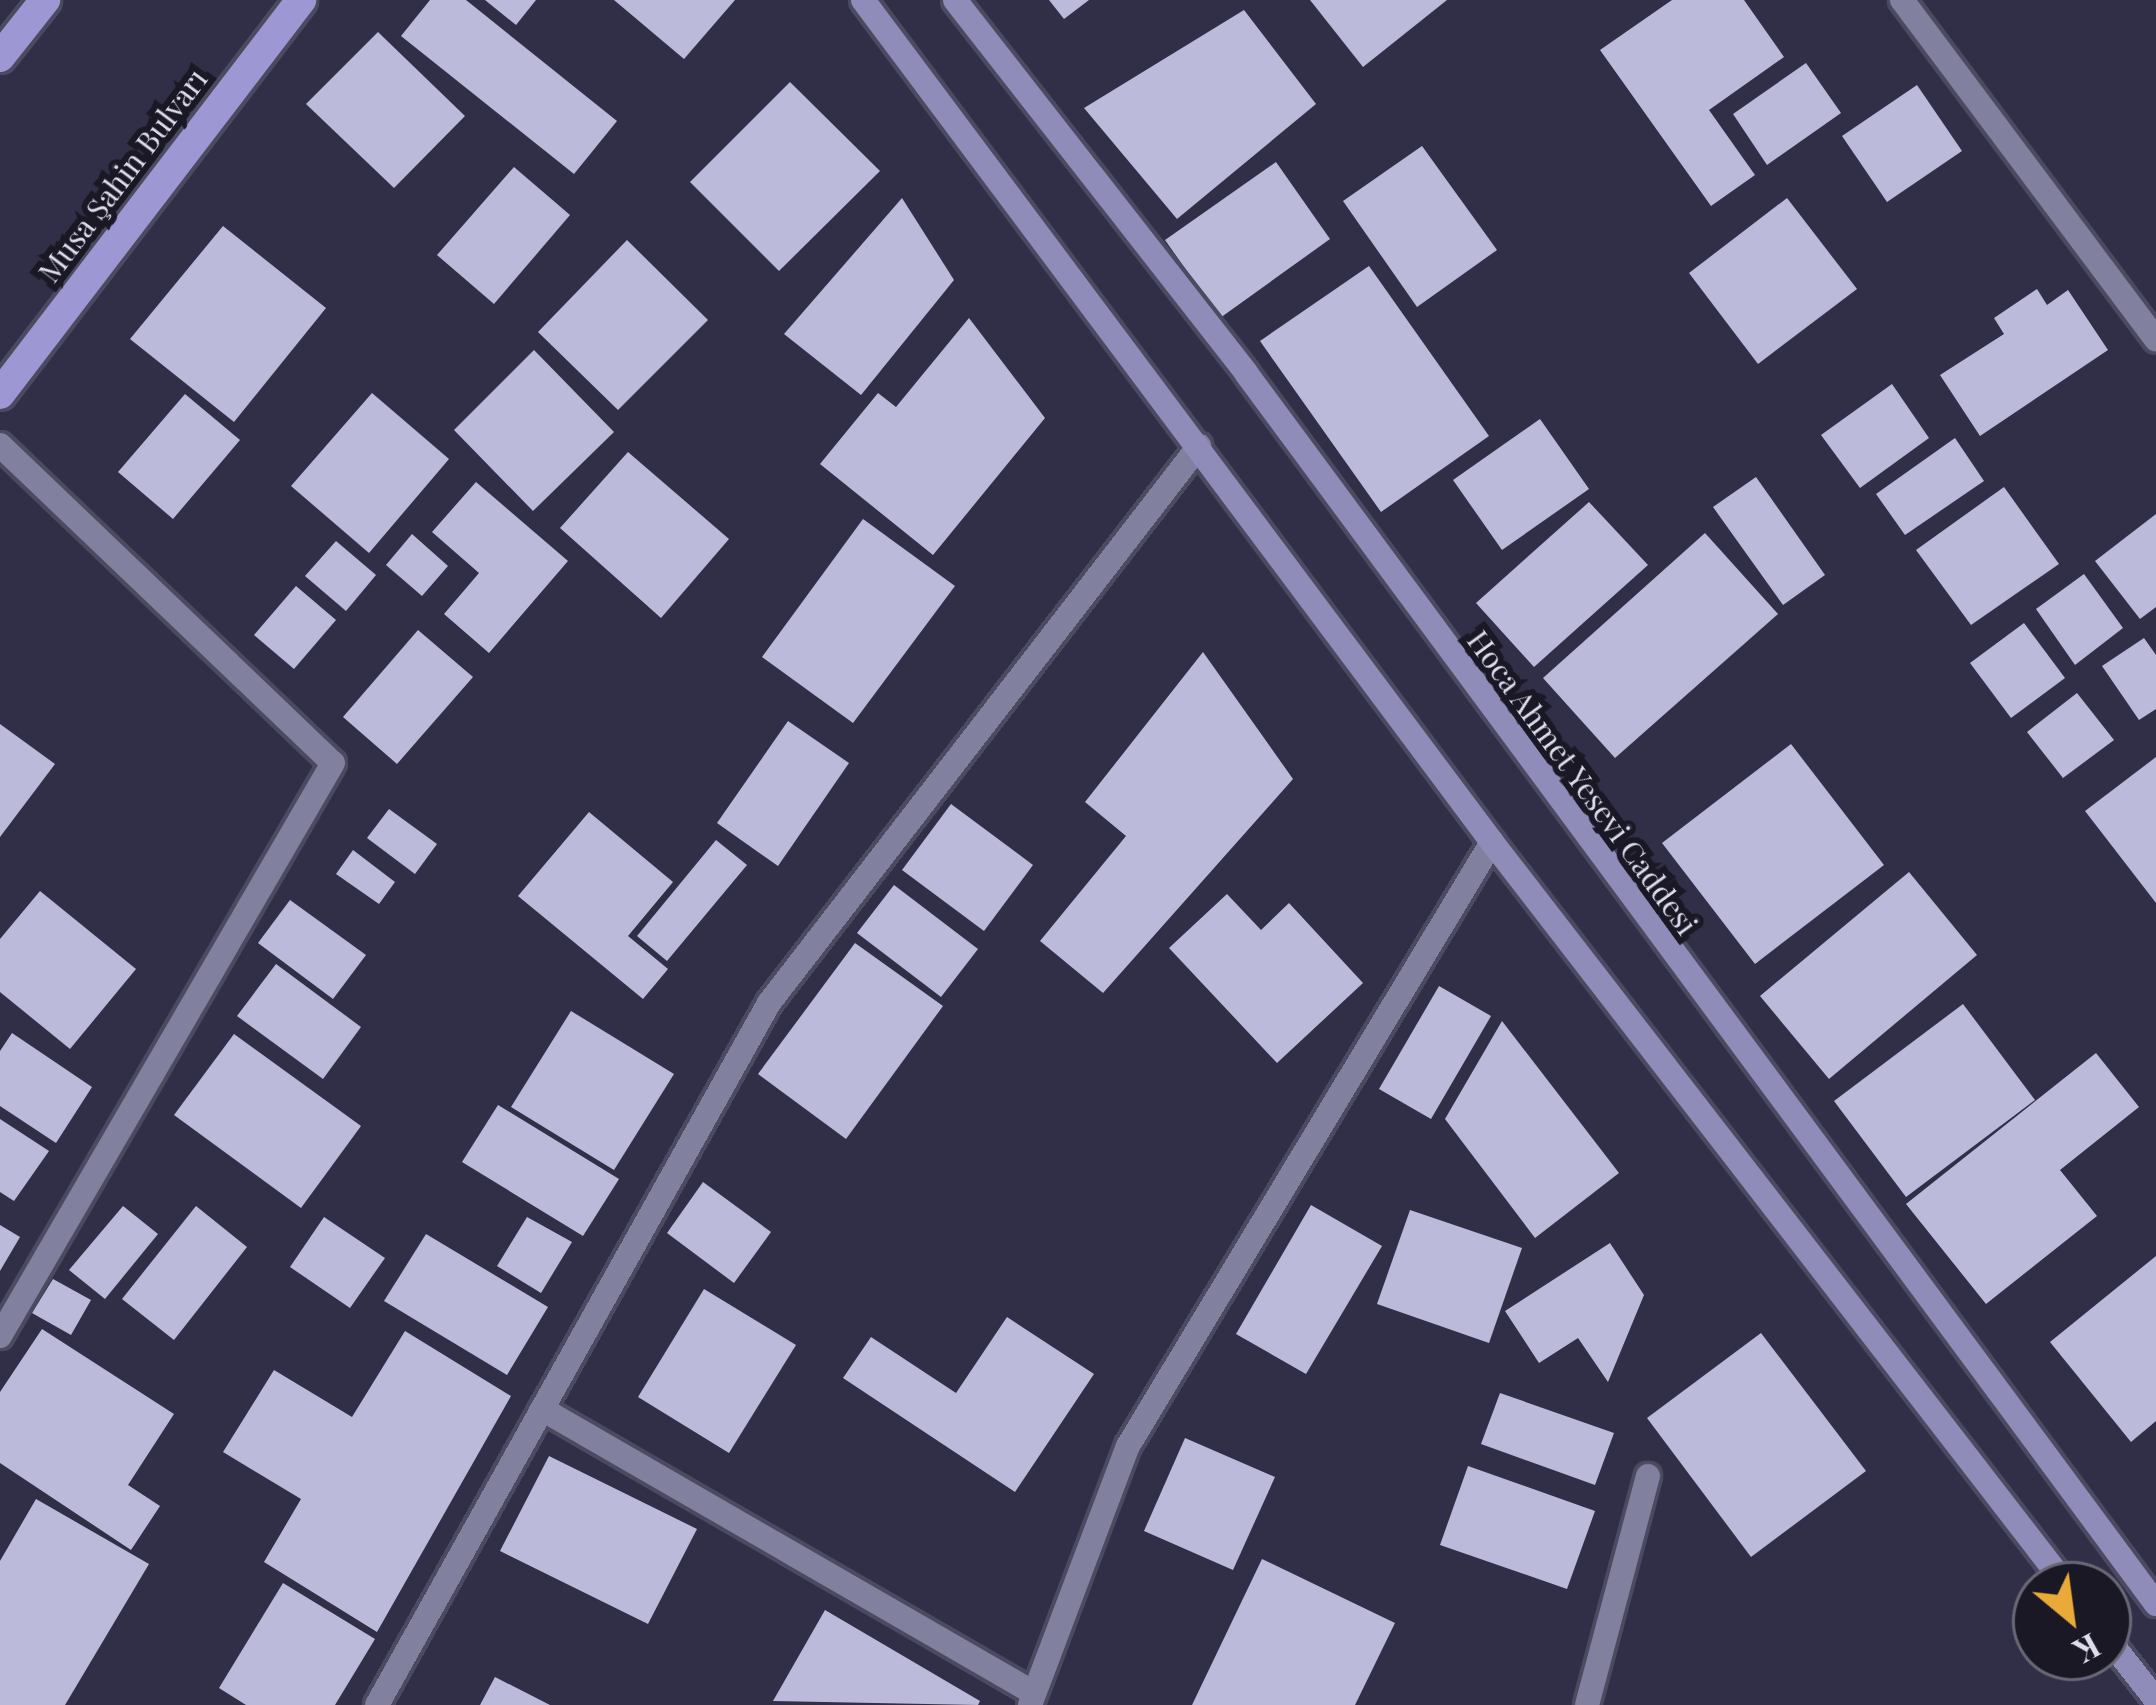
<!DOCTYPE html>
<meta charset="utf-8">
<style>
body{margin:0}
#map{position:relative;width:2156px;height:1705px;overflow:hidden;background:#312f48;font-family:"Playfair Display",serif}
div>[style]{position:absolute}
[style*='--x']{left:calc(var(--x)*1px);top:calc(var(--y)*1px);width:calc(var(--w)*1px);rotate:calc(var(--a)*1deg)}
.building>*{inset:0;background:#bcbada}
.roads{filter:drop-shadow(3px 0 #4c4a60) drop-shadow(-3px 0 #4c4a60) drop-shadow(0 3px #4c4a60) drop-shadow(0 -3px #4c4a60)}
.street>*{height:24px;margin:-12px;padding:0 12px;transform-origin:12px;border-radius:12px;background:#82809f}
.secondary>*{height:24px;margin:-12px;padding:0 12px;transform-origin:12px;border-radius:12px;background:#908cb9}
.primary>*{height:30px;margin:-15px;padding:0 15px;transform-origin:15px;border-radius:15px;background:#9d98d4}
span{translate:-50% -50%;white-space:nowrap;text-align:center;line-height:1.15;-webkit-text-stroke:12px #191824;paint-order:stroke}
.street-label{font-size:30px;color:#dfdeef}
.north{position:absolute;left:2012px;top:1561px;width:120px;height:120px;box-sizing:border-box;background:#191824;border:3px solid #686775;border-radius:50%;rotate:151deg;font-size:33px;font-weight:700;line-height:48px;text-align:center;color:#dfdeef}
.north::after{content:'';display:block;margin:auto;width:42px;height:54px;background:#eaaa38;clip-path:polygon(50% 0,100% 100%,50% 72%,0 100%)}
</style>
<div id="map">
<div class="building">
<i style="clip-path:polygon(430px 0,466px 0,617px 121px,574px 174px,401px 36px)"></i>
<i style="clip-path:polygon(485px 0,536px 0,516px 25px)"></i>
<i style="clip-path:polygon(614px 0,735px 0,684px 59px)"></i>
<i style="clip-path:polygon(1049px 0,1089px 0,1064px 19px)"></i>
<i style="clip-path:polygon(1310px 0,1447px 0,1363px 67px)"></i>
<i style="clip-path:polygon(1672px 0,1744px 0,1784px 57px,1709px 110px,1755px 175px,1711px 206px,1600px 50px)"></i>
<i style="clip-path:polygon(1244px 10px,1316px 104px,1177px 219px,1084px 108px)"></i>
<i style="clip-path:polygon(378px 32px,465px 116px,394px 188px,306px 104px)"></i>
<i style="clip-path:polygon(1806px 63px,1841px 113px,1767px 165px,1733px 114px)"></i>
<i style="clip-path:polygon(790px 82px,880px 171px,779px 271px,690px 182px)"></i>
<i style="clip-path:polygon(1917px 85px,1962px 151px,1887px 202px,1842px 136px)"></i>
<i style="clip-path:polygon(1422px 146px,1497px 250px,1417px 307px,1343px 201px)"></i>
<i style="clip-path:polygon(1276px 162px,1330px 239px,1220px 318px,1165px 240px)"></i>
<i style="clip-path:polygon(514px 167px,570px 215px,494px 304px,437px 255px)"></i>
<i style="clip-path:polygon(902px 198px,954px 280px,861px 395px,784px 334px)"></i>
<i style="clip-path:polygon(1787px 198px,1857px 289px,1758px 364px,1689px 273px)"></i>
<i style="clip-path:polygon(223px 226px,326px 308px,234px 422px,130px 339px)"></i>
<i style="clip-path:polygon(627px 240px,708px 320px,618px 410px,538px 332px)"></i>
<i style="clip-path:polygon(1369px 266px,1489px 436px,1381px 512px,1260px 341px)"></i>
<i style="clip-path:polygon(2037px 289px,2047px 305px,2068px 290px,2108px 350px,1980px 436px,1940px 375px,2004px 334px,1994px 318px)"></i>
<i style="clip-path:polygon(969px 318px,1045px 418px,933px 555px,820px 464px,878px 393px,896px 407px)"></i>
<i style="clip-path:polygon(534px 350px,614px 432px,533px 511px,454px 430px)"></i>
<i style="clip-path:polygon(1892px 384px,1929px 438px,1860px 488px,1821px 435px)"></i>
<i style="clip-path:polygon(372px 393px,449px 459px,369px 553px,291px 486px)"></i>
<i style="clip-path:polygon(185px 394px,240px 440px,173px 519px,118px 472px)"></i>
<i style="clip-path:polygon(1540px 419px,1589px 489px,1502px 550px,1453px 480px)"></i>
<i style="clip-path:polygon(1955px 438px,1984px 481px,1905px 535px,1876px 494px)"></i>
<i style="clip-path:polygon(628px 452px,729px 539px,661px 618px,560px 528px)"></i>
<i style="clip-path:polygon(1756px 477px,1825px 575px,1783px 605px,1713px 507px)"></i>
<i style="clip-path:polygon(476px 482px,568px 561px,489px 653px,444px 614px,479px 573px,432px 532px)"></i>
<i style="clip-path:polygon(2004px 487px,2059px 564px,1971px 625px,1916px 550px)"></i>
<i style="clip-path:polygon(1589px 502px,1648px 565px,1534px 667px,1476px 603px)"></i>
<i style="clip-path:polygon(2156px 514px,2156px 607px,2140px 619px,2095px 561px)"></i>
<i style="clip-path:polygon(863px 519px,955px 586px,853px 723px,762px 657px)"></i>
<i style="clip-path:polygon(1705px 533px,1778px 614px,1615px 758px,1543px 678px)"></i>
<i style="clip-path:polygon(412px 534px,448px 566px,422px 596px,386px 565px)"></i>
<i style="clip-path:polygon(336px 541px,376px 575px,346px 611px,305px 576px)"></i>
<i style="clip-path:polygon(2084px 574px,2123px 628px,2075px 665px,2036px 609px)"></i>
<i style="clip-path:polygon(296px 586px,336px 620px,294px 669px,254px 635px)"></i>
<i style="clip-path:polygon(2024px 623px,2065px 678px,2011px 718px,1970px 663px)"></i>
<i style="clip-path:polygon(418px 630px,473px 677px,397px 764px,343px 717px)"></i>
<i style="clip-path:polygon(2144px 638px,2156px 655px,2156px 709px,2139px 720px,2102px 666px)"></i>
<i style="clip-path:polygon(1203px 652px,1293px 779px,1103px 993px,1040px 941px,1126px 836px,1085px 802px)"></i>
<i style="clip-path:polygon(2077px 693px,2114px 740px,2063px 778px,2027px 732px)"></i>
<i style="clip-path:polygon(788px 721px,849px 763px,778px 866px,717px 823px)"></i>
<i style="clip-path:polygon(0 724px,55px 764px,0 837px)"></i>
<i style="clip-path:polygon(1791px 744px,1884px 865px,1755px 964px,1662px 843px)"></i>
<i style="clip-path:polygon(2156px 757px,2156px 903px,2085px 811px)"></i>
<i style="clip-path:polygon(951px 804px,1033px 865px,984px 931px,902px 870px)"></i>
<i style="clip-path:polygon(389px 809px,437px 844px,415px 874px,367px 838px)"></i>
<i style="clip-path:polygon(589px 812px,673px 882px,628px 936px,668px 969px,643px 999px,518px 896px)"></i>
<i style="clip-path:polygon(716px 840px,747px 865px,667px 961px,637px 936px)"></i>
<i style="clip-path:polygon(353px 850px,395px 882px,379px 904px,336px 874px)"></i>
<i style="clip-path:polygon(1909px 872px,1977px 955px,1829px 1079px,1760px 996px)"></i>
<i style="clip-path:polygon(894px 885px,978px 949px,941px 997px,857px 933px)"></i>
<i style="clip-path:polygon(40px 891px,136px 969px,70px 1049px,0 992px,0 939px)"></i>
<i style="clip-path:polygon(1227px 894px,1261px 930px,1289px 903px,1363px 983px,1277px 1063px,1169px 948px)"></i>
<i style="clip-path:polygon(290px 900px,366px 955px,333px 999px,258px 943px)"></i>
<i style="clip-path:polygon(855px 943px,943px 1006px,846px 1139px,758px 1074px)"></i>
<i style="clip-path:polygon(276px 964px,361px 1027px,323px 1079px,237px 1016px)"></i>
<i style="clip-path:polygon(1439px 986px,1491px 1016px,1431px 1119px,1379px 1089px)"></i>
<i style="clip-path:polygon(1963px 1004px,2035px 1100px,1906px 1197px,1834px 1101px)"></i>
<i style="clip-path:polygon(571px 1011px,674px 1074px,614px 1170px,511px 1107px)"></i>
<i style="clip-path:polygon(1502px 1021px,1619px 1173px,1535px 1238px,1445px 1119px)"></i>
<i style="clip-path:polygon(12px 1033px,92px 1087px,56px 1143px,0 1106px,0 1051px)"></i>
<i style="clip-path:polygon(234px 1034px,361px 1126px,301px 1208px,174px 1115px)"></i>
<i style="clip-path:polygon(2096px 1053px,2139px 1107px,2060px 1170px,2097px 1216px,1986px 1304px,1906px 1204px)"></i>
<i style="clip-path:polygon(498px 1105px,619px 1179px,583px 1236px,462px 1162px)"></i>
<i style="clip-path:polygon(0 1119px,49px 1151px,14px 1201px,0 1192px)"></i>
<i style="clip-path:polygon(703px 1182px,771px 1232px,734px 1283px,667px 1233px)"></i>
<i style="clip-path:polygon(1311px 1205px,1382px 1246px,1306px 1374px,1236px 1334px)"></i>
<i style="clip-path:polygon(123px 1206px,158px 1234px,105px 1299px,69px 1270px)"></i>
<i style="clip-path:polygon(196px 1206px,247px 1247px,174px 1340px,122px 1299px)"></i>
<i style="clip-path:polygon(1410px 1210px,1522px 1248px,1489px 1343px,1377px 1304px)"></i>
<i style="clip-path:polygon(324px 1217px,385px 1258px,350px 1308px,290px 1267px)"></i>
<i style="clip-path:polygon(527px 1217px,572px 1242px,541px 1293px,497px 1266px)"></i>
<i style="clip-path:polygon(0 1225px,20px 1237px,0 1271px)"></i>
<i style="clip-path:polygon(426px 1234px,548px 1307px,507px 1375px,384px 1301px)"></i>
<i style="clip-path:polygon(1610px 1243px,1644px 1295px,1608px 1382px,1578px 1338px,1539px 1363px,1505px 1311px)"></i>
<i style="clip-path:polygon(2156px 1256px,2156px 1421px,2131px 1442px,2050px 1342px)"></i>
<i style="clip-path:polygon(53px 1279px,91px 1300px,71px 1335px,32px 1313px)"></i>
<i style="clip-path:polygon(704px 1289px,796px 1345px,729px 1453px,638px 1397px)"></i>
<i style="clip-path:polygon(1007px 1317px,1094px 1374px,1015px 1492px,843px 1378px,871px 1337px,956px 1393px)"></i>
<i style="clip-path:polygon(42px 1329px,174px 1414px,128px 1485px,160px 1506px,131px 1550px,0 1463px,0 1392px)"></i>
<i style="clip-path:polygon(405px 1331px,511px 1396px,377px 1632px,264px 1562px,301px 1499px,223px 1452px,274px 1370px,352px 1417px)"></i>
<i style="clip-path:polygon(1761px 1333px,1866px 1471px,1751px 1557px,1647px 1418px)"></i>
<i style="clip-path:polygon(1500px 1393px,1614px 1433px,1595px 1485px,1481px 1444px)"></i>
<i style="clip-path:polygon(1185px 1438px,1275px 1477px,1233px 1570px,1144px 1531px)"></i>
<i style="clip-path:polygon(549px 1456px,697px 1529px,648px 1624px,500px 1551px)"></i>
<i style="clip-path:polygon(1468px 1466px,1595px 1511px,1567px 1589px,1440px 1545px)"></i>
<i style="clip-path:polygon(36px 1499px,149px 1564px,65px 1705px,0 1705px,0 1561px)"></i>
<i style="clip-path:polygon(1262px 1559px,1395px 1623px,1355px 1705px,1192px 1705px)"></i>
<i style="clip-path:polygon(283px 1583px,375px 1639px,335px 1705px,246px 1705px,219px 1688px)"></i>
<i style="clip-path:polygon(825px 1610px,980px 1701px,978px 1705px,773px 1701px)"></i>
<i style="clip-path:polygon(495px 1677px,550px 1705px,480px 1705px)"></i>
</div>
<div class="roads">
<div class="street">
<i style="--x:1902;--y:0;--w:424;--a:53.2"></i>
<i style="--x:0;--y:445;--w:460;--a:43.7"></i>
<i style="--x:333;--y:763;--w:663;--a:120.16"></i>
<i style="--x:542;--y:1409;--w:568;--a:30"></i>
<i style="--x:377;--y:1705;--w:804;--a:-60.82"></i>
<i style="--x:769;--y:1003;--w:704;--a:-52.33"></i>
<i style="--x:1030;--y:1705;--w:277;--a:-69.3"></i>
<i style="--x:1128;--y:1446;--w:705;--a:-58.92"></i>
<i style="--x:1587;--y:1705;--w:237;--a:-75.1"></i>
</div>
<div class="secondary">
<i style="--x:863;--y:0;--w:1051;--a:53.24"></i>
<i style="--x:1492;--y:842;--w:939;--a:52.31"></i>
<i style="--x:955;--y:0;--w:473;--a:52"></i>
<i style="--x:1246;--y:373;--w:1531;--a:53.53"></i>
<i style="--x:2108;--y:1639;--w:78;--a:51.8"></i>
</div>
<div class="primary">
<i style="--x:0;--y:57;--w:73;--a:-51.7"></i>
<i style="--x:0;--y:394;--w:496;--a:-52.6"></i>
</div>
</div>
<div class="street-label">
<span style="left:122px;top:175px;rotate:-53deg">Musa Şahin Bulvarı</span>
<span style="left:1583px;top:782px;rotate:54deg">Hoca Ahmet Yesevi Caddesi</span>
</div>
<div class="north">K</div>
</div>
